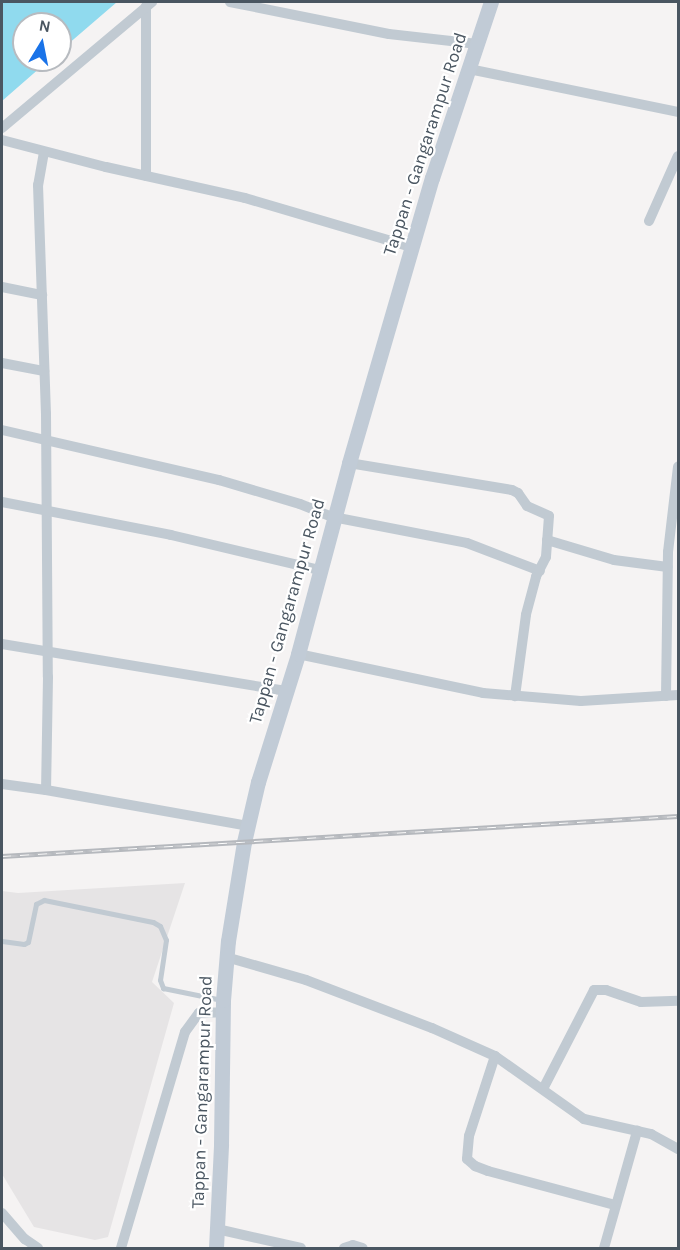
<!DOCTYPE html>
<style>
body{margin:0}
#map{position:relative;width:680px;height:1250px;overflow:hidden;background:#f5f3f3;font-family:Karla,sans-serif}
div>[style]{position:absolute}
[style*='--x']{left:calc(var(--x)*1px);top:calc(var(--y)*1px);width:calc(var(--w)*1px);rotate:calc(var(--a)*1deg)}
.education>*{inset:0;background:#e6e4e5}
.water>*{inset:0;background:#90daee}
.lane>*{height:5px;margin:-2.5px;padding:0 2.5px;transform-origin:2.5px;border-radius:2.5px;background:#c1cad2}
.street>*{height:10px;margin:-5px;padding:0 5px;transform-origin:5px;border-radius:5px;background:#c1cad2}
.secondary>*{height:15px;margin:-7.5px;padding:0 7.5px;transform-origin:7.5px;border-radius:7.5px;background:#c1cbd6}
.rail>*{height:5px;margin-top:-2.5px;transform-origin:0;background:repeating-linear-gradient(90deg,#fff 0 9px,#b5b8bd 0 18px);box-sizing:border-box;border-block:2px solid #b5b8bd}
span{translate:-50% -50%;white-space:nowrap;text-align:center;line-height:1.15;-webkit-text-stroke:4.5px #fff;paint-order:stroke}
.street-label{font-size:18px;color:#4a5661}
.frame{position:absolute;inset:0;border:3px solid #4a5661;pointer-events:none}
.north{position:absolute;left:12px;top:12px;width:60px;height:60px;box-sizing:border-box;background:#fff;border:2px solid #b7bbc0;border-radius:50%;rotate:10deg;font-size:16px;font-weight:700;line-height:24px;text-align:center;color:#4a5661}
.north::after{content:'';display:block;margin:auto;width:21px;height:27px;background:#1a73e8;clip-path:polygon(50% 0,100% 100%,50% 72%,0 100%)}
</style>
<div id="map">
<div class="education">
<i style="clip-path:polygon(185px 883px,152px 982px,174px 1003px,108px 1237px,95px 1240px,34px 1227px,2px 1174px,2px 891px,18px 893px)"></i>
</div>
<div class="water">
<i style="clip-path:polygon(2px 2px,117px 2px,60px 51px,60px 24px,24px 24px,24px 60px,49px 60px,2px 101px)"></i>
</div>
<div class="lane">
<i style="--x:2;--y:941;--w:22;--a:8"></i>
<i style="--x:24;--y:944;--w:4;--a:-27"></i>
<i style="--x:28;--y:942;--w:39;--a:-78"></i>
<i style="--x:36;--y:904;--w:9;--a:-27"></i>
<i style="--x:44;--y:900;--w:111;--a:11.4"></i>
<i style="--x:153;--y:922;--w:8;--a:30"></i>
<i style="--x:160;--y:926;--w:15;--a:67"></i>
<i style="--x:166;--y:940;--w:40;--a:98.5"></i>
<i style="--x:160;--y:980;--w:9;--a:69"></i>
<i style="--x:163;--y:988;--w:60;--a:11.5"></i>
</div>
<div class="street">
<i style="--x:230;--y:2;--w:162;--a:11.4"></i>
<i style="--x:389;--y:34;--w:89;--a:6.5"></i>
<i style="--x:146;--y:6;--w:170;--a:90"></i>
<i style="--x:469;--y:69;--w:213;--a:11.6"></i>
<i style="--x:2;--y:128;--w:196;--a:-40"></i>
<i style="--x:2;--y:140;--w:107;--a:14.6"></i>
<i style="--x:106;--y:167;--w:142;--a:12.6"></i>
<i style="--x:245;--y:198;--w:174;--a:16.4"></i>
<i style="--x:44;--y:152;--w:34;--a:100"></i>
<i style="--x:38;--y:185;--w:229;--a:88"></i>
<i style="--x:46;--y:414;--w:263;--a:89.6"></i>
<i style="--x:48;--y:677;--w:113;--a:91"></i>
<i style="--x:649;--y:221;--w:71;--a:-66"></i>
<i style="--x:2;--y:287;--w:41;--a:11.3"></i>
<i style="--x:2;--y:363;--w:43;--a:10.8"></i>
<i style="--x:2;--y:430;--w:223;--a:13"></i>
<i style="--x:219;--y:480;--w:84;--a:16.5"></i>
<i style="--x:300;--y:504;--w:35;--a:22"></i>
<i style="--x:333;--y:517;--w:136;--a:11"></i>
<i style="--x:467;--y:543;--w:78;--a:21"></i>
<i style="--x:349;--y:463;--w:165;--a:9.4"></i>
<i style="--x:512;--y:490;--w:7;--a:27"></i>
<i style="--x:518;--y:493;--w:16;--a:55"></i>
<i style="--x:527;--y:506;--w:24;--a:24"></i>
<i style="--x:549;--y:516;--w:41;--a:94.2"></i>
<i style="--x:546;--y:557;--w:22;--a:117"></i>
<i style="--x:536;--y:577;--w:39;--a:105"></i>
<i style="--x:526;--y:615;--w:82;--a:97.7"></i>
<i style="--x:2;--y:502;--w:172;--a:11"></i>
<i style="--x:171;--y:535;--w:152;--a:13.3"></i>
<i style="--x:547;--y:540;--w:70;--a:16.6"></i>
<i style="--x:614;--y:560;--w:54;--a:7.4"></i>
<i style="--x:2;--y:644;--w:288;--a:9.4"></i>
<i style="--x:298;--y:654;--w:189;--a:11.9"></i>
<i style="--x:483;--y:693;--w:98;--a:4.7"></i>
<i style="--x:581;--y:701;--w:97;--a:-3.5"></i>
<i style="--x:666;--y:696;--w:144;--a:-89.2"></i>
<i style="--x:668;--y:552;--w:86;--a:-83.3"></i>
<i style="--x:2;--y:784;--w:44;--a:7.8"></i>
<i style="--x:46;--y:790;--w:205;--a:10.1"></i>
<i style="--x:226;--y:957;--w:83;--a:16"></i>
<i style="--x:306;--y:980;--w:135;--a:20.9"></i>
<i style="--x:432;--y:1028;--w:69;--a:24"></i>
<i style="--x:495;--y:1056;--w:109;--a:35.3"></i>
<i style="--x:584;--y:1119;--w:69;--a:12.6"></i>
<i style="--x:651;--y:1134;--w:31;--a:29"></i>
<i style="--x:495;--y:1056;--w:84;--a:108"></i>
<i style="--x:469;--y:1136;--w:23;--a:95"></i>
<i style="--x:467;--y:1159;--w:11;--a:41"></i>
<i style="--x:475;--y:1166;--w:14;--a:21"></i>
<i style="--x:488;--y:1171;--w:131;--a:15"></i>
<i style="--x:543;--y:1089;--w:111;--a:-62.7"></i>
<i style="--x:594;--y:990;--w:12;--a:0"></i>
<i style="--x:606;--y:990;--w:37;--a:19"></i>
<i style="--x:641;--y:1002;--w:37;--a:-2"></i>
<i style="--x:2;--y:1213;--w:35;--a:49"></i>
<i style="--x:25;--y:1239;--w:16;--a:35"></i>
<i style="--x:217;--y:1229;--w:86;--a:12.7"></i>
<i style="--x:121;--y:1248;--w:225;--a:-73.5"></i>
<i style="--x:185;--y:1032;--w:24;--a:-54"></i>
<i style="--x:199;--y:1013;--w:24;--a:-2"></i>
<i style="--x:344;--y:1248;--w:9;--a:-18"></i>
<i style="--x:353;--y:1245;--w:10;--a:17"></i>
<i style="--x:604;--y:1248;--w:122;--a:-74.2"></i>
</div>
<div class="secondary">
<i style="--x:216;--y:1248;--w:104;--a:-87.2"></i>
<i style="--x:221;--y:1144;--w:144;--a:-89.2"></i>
<i style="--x:223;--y:1000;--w:59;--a:-85.2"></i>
<i style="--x:228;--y:941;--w:100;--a:-80.8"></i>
<i style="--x:244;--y:842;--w:62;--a:-76.9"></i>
<i style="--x:258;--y:782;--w:134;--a:-72.6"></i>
<i style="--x:298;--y:654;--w:198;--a:-75"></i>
<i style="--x:349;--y:463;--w:297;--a:-73.8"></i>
<i style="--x:432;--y:178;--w:186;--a:-71.5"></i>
</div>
<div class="rail">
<i style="--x:2;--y:856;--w:677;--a:-3.39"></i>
</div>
<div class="street-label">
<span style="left:425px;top:144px;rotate:-72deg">Tappan - Gangarampur Road</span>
<span style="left:287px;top:611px;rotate:-74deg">Tappan - Gangarampur Road</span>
<span style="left:202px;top:1092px;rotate:-88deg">Tappan - Gangarampur Road</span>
</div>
<div class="frame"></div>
<div class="north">N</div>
</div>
